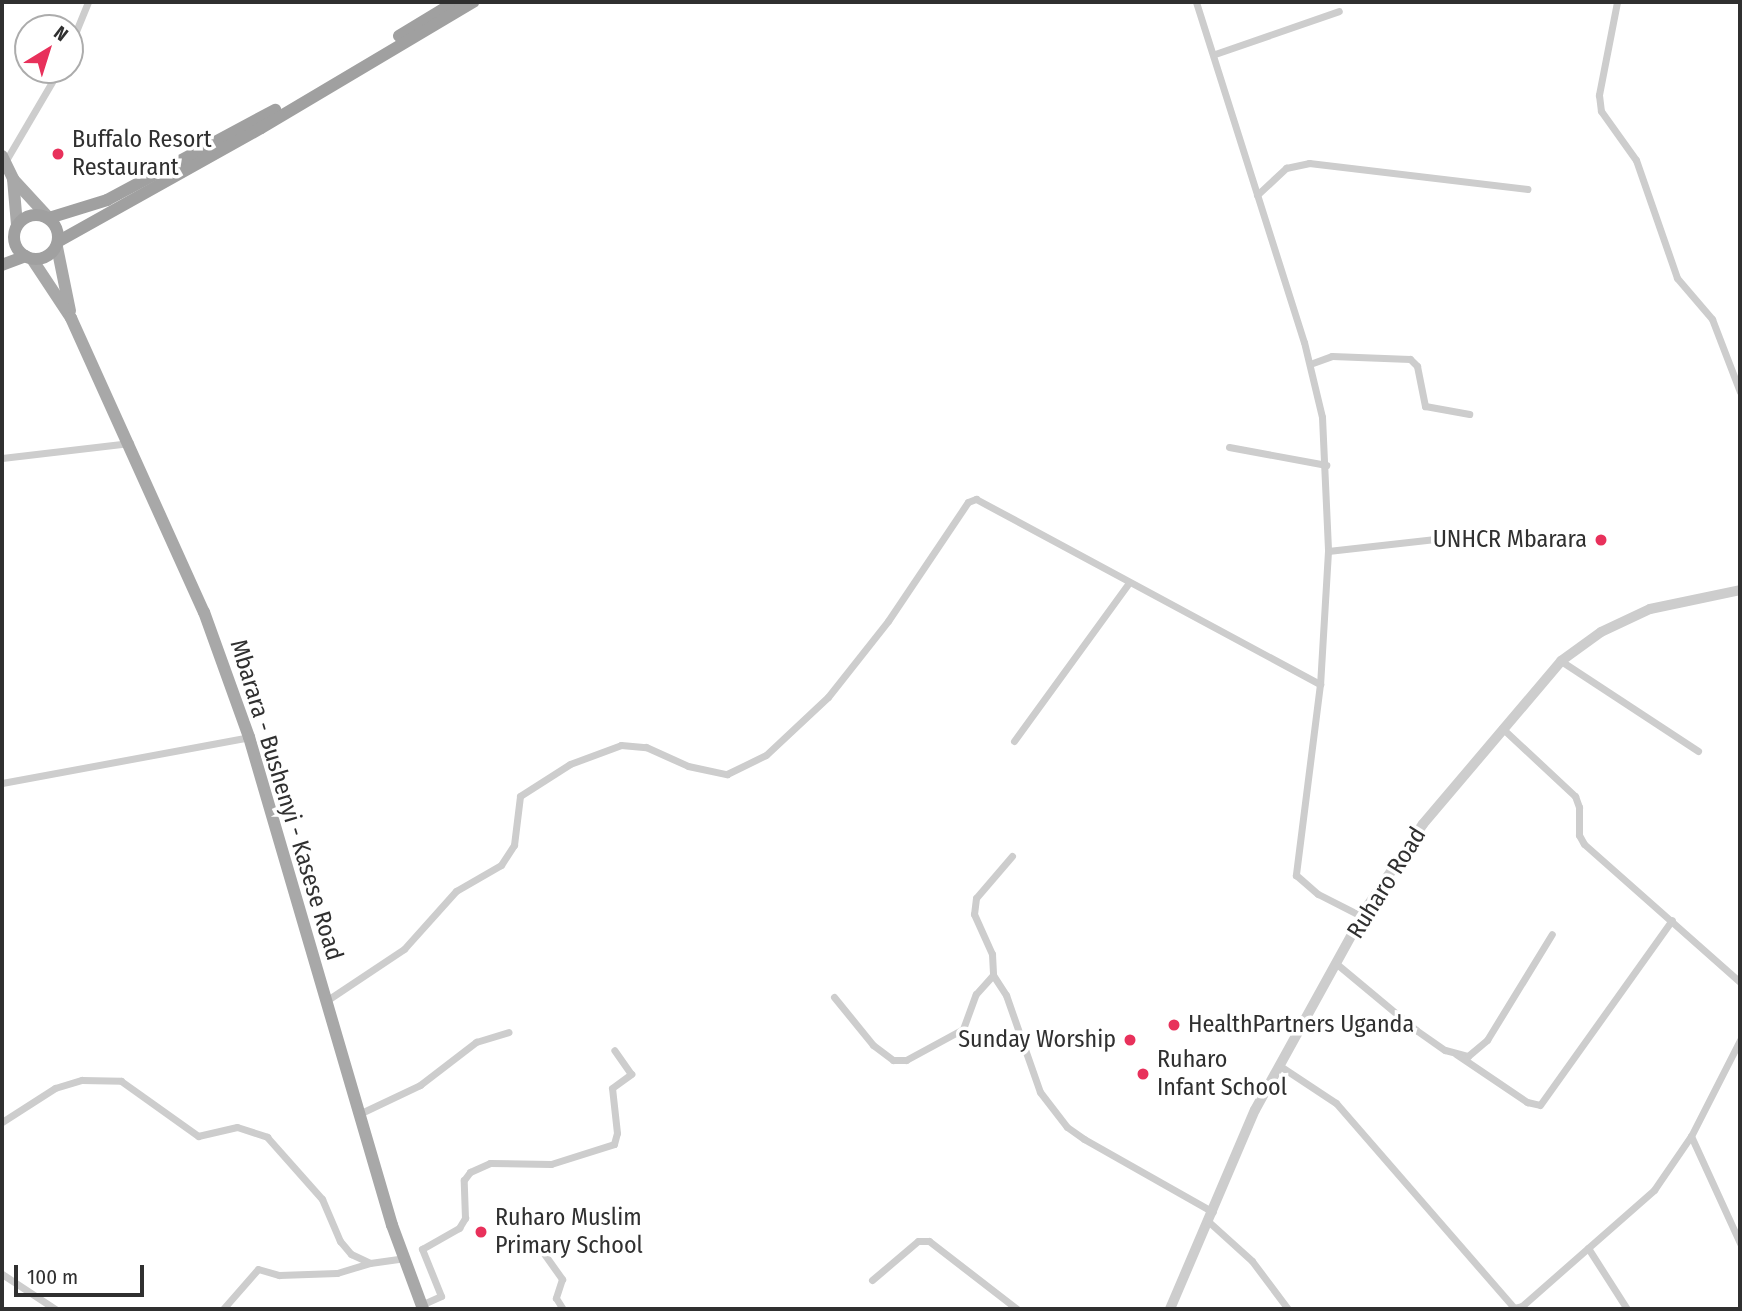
<!DOCTYPE html>
<style>
body{margin:0}
#map{position:relative;width:1742px;height:1311px;overflow:hidden;background:#fff;font-family:"Fira Sans Condensed",sans-serif}
div>[style]{position:absolute}
[style*='--x']{left:calc(var(--x)*1px);top:calc(var(--y)*1px);width:calc(var(--w)*1px);rotate:calc(var(--a)*1deg)}
.minor>*{height:7px;margin:-3.5px;padding:0 3.5px;transform-origin:3.5px;border-radius:3.5px;background:#cdcdcd}
.tertiary>*{height:10px;margin:-5px;padding:0 5px;transform-origin:5px;border-radius:5px;background:#cdcdcd}
.primary>*{height:12px;margin:-6px;padding:0 6px;transform-origin:6px;border-radius:6px;background:#a8a8a8}
.trunk>*{height:12px;margin:-6px;padding:0 6px;transform-origin:6px;border-radius:6px;background:#a0a0a0}
.trunk>.ring{margin:-6px;padding:0;box-sizing:content-box;background:none;border:12px solid #a0a0a0;border-radius:50%}
.dots>*{width:19px;height:19px;translate:-50% -50%;box-sizing:border-box;border:4px solid #fff;border-radius:50%}
span{translate:-50% -50%;white-space:nowrap;text-align:center;line-height:1.15;-webkit-text-stroke:7px #fff;paint-order:stroke}
.poi-label{font-size:24px;color:#303030}
.left{translate:0 -50%;text-align:left}
.right{translate:-100% -50%;text-align:right}
.street-label{font-size:24px;color:#303030}
.frame{position:absolute;inset:0;border:4px solid #303030;pointer-events:none}
.north{position:absolute;left:14px;top:14px;width:70px;height:70px;box-sizing:border-box;background:#fff;border:2px solid #acacac;border-radius:50%;rotate:38deg;font-size:19px;font-weight:700;line-height:28px;text-align:center;color:#303030}
.north::after{content:'';display:block;margin:auto;width:24px;height:32px;background:#e8315b;clip-path:polygon(50% 0,100% 100%,50% 72%,0 100%)}
.scale{position:absolute;left:14px;top:1265px;width:130px;height:32px;box-sizing:border-box;border:4px solid #303030;border-top:0;padding-left:9px;font-size:21px;line-height:24px;white-space:nowrap;color:#303030;-webkit-text-stroke:5px #fff;paint-order:stroke}
</style>
<div id="map">
<div class="minor">
<i style="--x:1196;--y:2;--w:357;--a:72.4"></i>
<i style="--x:1304;--y:342;--w:77;--a:76.5"></i>
<i style="--x:1322;--y:417;--w:134;--a:87.4"></i>
<i style="--x:1328;--y:551;--w:133;--a:93.4"></i>
<i style="--x:1617;--y:2;--w:95;--a:101"></i>
<i style="--x:1599;--y:95;--w:16;--a:83"></i>
<i style="--x:1601;--y:111;--w:60;--a:54.5"></i>
<i style="--x:1636;--y:160;--w:125;--a:70.8"></i>
<i style="--x:1677;--y:278;--w:54;--a:49.5"></i>
<i style="--x:1712;--y:319;--w:78;--a:69"></i>
<i style="--x:70;--y:46;--w:48;--a:-67.8"></i>
<i style="--x:1215;--y:54;--w:131;--a:-19.1"></i>
<i style="--x:5;--y:162;--w:107;--a:-59.6"></i>
<i style="--x:1257;--y:195;--w:40;--a:-43"></i>
<i style="--x:1286;--y:168;--w:24;--a:-12"></i>
<i style="--x:1309;--y:163;--w:220;--a:6.8"></i>
<i style="--x:1310;--y:364;--w:23;--a:-20"></i>
<i style="--x:1332;--y:356;--w:78;--a:2.2"></i>
<i style="--x:1410;--y:359;--w:10;--a:45"></i>
<i style="--x:1417;--y:366;--w:41;--a:78.7"></i>
<i style="--x:1425;--y:406;--w:45;--a:10.3"></i>
<i style="--x:1229;--y:447;--w:99;--a:10.5"></i>
<i style="--x:2;--y:458;--w:129;--a:-6.7"></i>
<i style="--x:1328;--y:551;--w:144;--a:-6.4"></i>
<i style="--x:1561;--y:661;--w:164;--a:33.3"></i>
<i style="--x:1502;--y:728;--w:100;--a:43"></i>
<i style="--x:1575;--y:796;--w:12;--a:70"></i>
<i style="--x:1579;--y:807;--w:28;--a:90"></i>
<i style="--x:1579;--y:835;--w:10;--a:61"></i>
<i style="--x:1584;--y:844;--w:208;--a:41.5"></i>
<i style="--x:1014;--y:741;--w:194;--a:-54"></i>
<i style="--x:2;--y:783;--w:251;--a:-10.5"></i>
<i style="--x:1012;--y:856;--w:55;--a:130.6"></i>
<i style="--x:976;--y:898;--w:16;--a:97"></i>
<i style="--x:974;--y:914;--w:44;--a:65.8"></i>
<i style="--x:992;--y:954;--w:21;--a:87"></i>
<i style="--x:993;--y:975;--w:24;--a:57"></i>
<i style="--x:1006;--y:995;--w:103;--a:70.7"></i>
<i style="--x:1040;--y:1092;--w:44;--a:52.4"></i>
<i style="--x:1067;--y:1127;--w:21;--a:35"></i>
<i style="--x:1084;--y:1139;--w:148;--a:29.5"></i>
<i style="--x:1338;--y:965;--w:102;--a:39.8"></i>
<i style="--x:1416;--y:1030;--w:35;--a:35"></i>
<i style="--x:1445;--y:1050;--w:24;--a:15"></i>
<i style="--x:1468;--y:1056;--w:25;--a:-40"></i>
<i style="--x:1487;--y:1040;--w:124;--a:-58.5"></i>
<i style="--x:834;--y:997;--w:62;--a:50.9"></i>
<i style="--x:873;--y:1045;--w:25;--a:37"></i>
<i style="--x:893;--y:1060;--w:13;--a:0"></i>
<i style="--x:906;--y:1060;--w:65;--a:-28.5"></i>
<i style="--x:963;--y:1029;--w:37;--a:-70"></i>
<i style="--x:976;--y:994;--w:25;--a:-48"></i>
<i style="--x:326;--y:1001;--w:94;--a:-33.7"></i>
<i style="--x:404;--y:949;--w:78;--a:-48.1"></i>
<i style="--x:456;--y:891;--w:52;--a:-30"></i>
<i style="--x:501;--y:865;--w:24;--a:-57"></i>
<i style="--x:514;--y:845;--w:49;--a:-83"></i>
<i style="--x:520;--y:796;--w:59;--a:-32.6"></i>
<i style="--x:570;--y:764;--w:54;--a:-20.4"></i>
<i style="--x:621;--y:745;--w:25;--a:5"></i>
<i style="--x:646;--y:747;--w:46;--a:24.3"></i>
<i style="--x:688;--y:766;--w:40;--a:12"></i>
<i style="--x:727;--y:774;--w:43;--a:-26"></i>
<i style="--x:766;--y:755;--w:85;--a:-43.1"></i>
<i style="--x:828;--y:697;--w:97;--a:-51.7"></i>
<i style="--x:888;--y:621;--w:143;--a:-56.1"></i>
<i style="--x:968;--y:502;--w:9;--a:-21"></i>
<i style="--x:976;--y:499;--w:391;--a:28.3"></i>
<i style="--x:1320;--y:684;--w:193;--a:97.2"></i>
<i style="--x:1296;--y:875;--w:29;--a:41"></i>
<i style="--x:1318;--y:894;--w:51;--a:27.1"></i>
<i style="--x:1740;--y:1040;--w:108;--a:117"></i>
<i style="--x:1691;--y:1136;--w:118;--a:65.4"></i>
<i style="--x:1456;--y:1054;--w:86;--a:34.1"></i>
<i style="--x:1527;--y:1102;--w:13;--a:13"></i>
<i style="--x:1540;--y:1105;--w:227;--a:-54.5"></i>
<i style="--x:1280;--y:1066;--w:67;--a:33.5"></i>
<i style="--x:1336;--y:1103;--w:271;--a:49"></i>
<i style="--x:1514;--y:1308;--w:8;--a:-14"></i>
<i style="--x:1522;--y:1306;--w:176;--a:-41.3"></i>
<i style="--x:1654;--y:1190;--w:65;--a:-55.6"></i>
<i style="--x:359;--y:1114;--w:68;--a:-25.4"></i>
<i style="--x:420;--y:1085;--w:71;--a:-37.5"></i>
<i style="--x:476;--y:1042;--w:34;--a:-17"></i>
<i style="--x:2;--y:1122;--w:63;--a:-32.7"></i>
<i style="--x:55;--y:1088;--w:28;--a:-17"></i>
<i style="--x:82;--y:1080;--w:39;--a:1"></i>
<i style="--x:121;--y:1081;--w:95;--a:35.5"></i>
<i style="--x:198;--y:1136;--w:40;--a:-13"></i>
<i style="--x:237;--y:1127;--w:32;--a:18"></i>
<i style="--x:267;--y:1137;--w:83;--a:48.4"></i>
<i style="--x:322;--y:1199;--w:46;--a:66.8"></i>
<i style="--x:340;--y:1241;--w:17;--a:50"></i>
<i style="--x:351;--y:1254;--w:21;--a:25"></i>
<i style="--x:370;--y:1263;--w:34;--a:-8"></i>
<i style="--x:1209;--y:1222;--w:58;--a:42.2"></i>
<i style="--x:1252;--y:1261;--w:60;--a:53.1"></i>
<i style="--x:535;--y:1241;--w:47;--a:54.6"></i>
<i style="--x:562;--y:1279;--w:20;--a:108"></i>
<i style="--x:556;--y:1298;--w:13;--a:58"></i>
<i style="--x:1588;--y:1248;--w:72;--a:57.4"></i>
<i style="--x:2;--y:1274;--w:64;--a:33.4"></i>
<i style="--x:872;--y:1280;--w:60;--a:-40.3"></i>
<i style="--x:918;--y:1241;--w:11;--a:0"></i>
<i style="--x:929;--y:1241;--w:111;--a:37.7"></i>
<i style="--x:421;--y:1305;--w:22;--a:-24"></i>
<i style="--x:441;--y:1296;--w:51;--a:-112"></i>
<i style="--x:422;--y:1249;--w:43;--a:-29.6"></i>
<i style="--x:459;--y:1228;--w:12;--a:-59"></i>
<i style="--x:465;--y:1218;--w:38;--a:-92"></i>
<i style="--x:464;--y:1180;--w:10;--a:-53"></i>
<i style="--x:470;--y:1172;--w:22;--a:-24"></i>
<i style="--x:490;--y:1163;--w:61;--a:0.9"></i>
<i style="--x:551;--y:1164;--w:66;--a:-17.6"></i>
<i style="--x:614;--y:1144;--w:11;--a:-75"></i>
<i style="--x:617;--y:1133;--w:45;--a:-96.3"></i>
<i style="--x:612;--y:1088;--w:24;--a:-36"></i>
<i style="--x:631;--y:1074;--w:29;--a:-125"></i>
<i style="--x:223;--y:1309;--w:53;--a:-48.8"></i>
<i style="--x:258;--y:1269;--w:22;--a:16"></i>
<i style="--x:279;--y:1275;--w:58;--a:-2"></i>
<i style="--x:337;--y:1273;--w:34;--a:-17"></i>
</div>
<div class="tertiary">
<i style="--x:1170;--y:1309;--w:216;--a:-66.9"></i>
<i style="--x:1255;--y:1110;--w:232;--a:-61.1"></i>
<i style="--x:1367;--y:907;--w:100;--a:-56"></i>
<i style="--x:1423;--y:824;--w:214;--a:-49.7"></i>
<i style="--x:1561;--y:661;--w:49;--a:-35.9"></i>
<i style="--x:1601;--y:632;--w:54;--a:-25.1"></i>
<i style="--x:1650;--y:609;--w:92;--a:-11.9"></i>
</div>
<div class="primary">
<i style="--x:2;--y:156;--w:25;--a:64"></i>
<i style="--x:13;--y:179;--w:53;--a:47.3"></i>
<i style="--x:13;--y:179;--w:46;--a:85"></i>
<i style="--x:57;--y:247;--w:65;--a:78.5"></i>
<i style="--x:32;--y:259;--w:71;--a:56.5"></i>
<i style="--x:71;--y:318;--w:323;--a:65.7"></i>
<i style="--x:204;--y:612;--w:133;--a:70.2"></i>
<i style="--x:249;--y:737;--w:509;--a:73.67"></i>
<i style="--x:392;--y:1225;--w:90;--a:69.7"></i>
</div>
<div class="trunk">
<i style="--x:399;--y:36;--w:66;--a:-31.3"></i>
<i class="ring" style="left:14px;top:215px;width:32px;height:32px"></i>
<i style="--x:49;--y:218;--w:61;--a:-17.2"></i>
<i style="--x:107;--y:200;--w:191;--a:-28.2"></i>
<i style="--x:59;--y:241;--w:231;--a:-29.2"></i>
<i style="--x:261;--y:128;--w:247;--a:-30.7"></i>
<i style="--x:2;--y:265;--w:25;--a:-21"></i>
</div>
<div class="dots">
<i style="left:58px;top:154px;background:#e8315b"></i>
<i style="left:1601px;top:540px;background:#e8315b"></i>
<i style="left:1174px;top:1025px;background:#e8315b"></i>
<i style="left:1130px;top:1040px;background:#e8315b"></i>
<i style="left:1143px;top:1074px;background:#e8315b"></i>
<i style="left:481px;top:1232px;background:#e8315b"></i>
</div>
<div class="poi-label">
<span class="left" style="left:72px;top:154px">Buffalo Resort<br>Restaurant</span>
<span class="right" style="left:1587px;top:540px">UNHCR Mbarara</span>
<span class="left" style="left:1188px;top:1025px">HealthPartners Uganda</span>
<span class="right" style="left:1116px;top:1040px">Sunday Worship</span>
<span class="left" style="left:1157px;top:1074px">Ruharo<br>Infant School</span>
<span class="left" style="left:495px;top:1232px">Ruharo Muslim<br>Primary School</span>
</div>
<div class="street-label">
<span style="left:286px;top:800px;rotate:73deg">Mbarara - Bushenyi - Kasese Road</span>
<span style="left:1387px;top:883px;rotate:-58deg">Ruharo Road</span>
</div>
<div class="frame"></div>
<div class="north">N</div>
<div class="scale">100 m</div>
</div>
